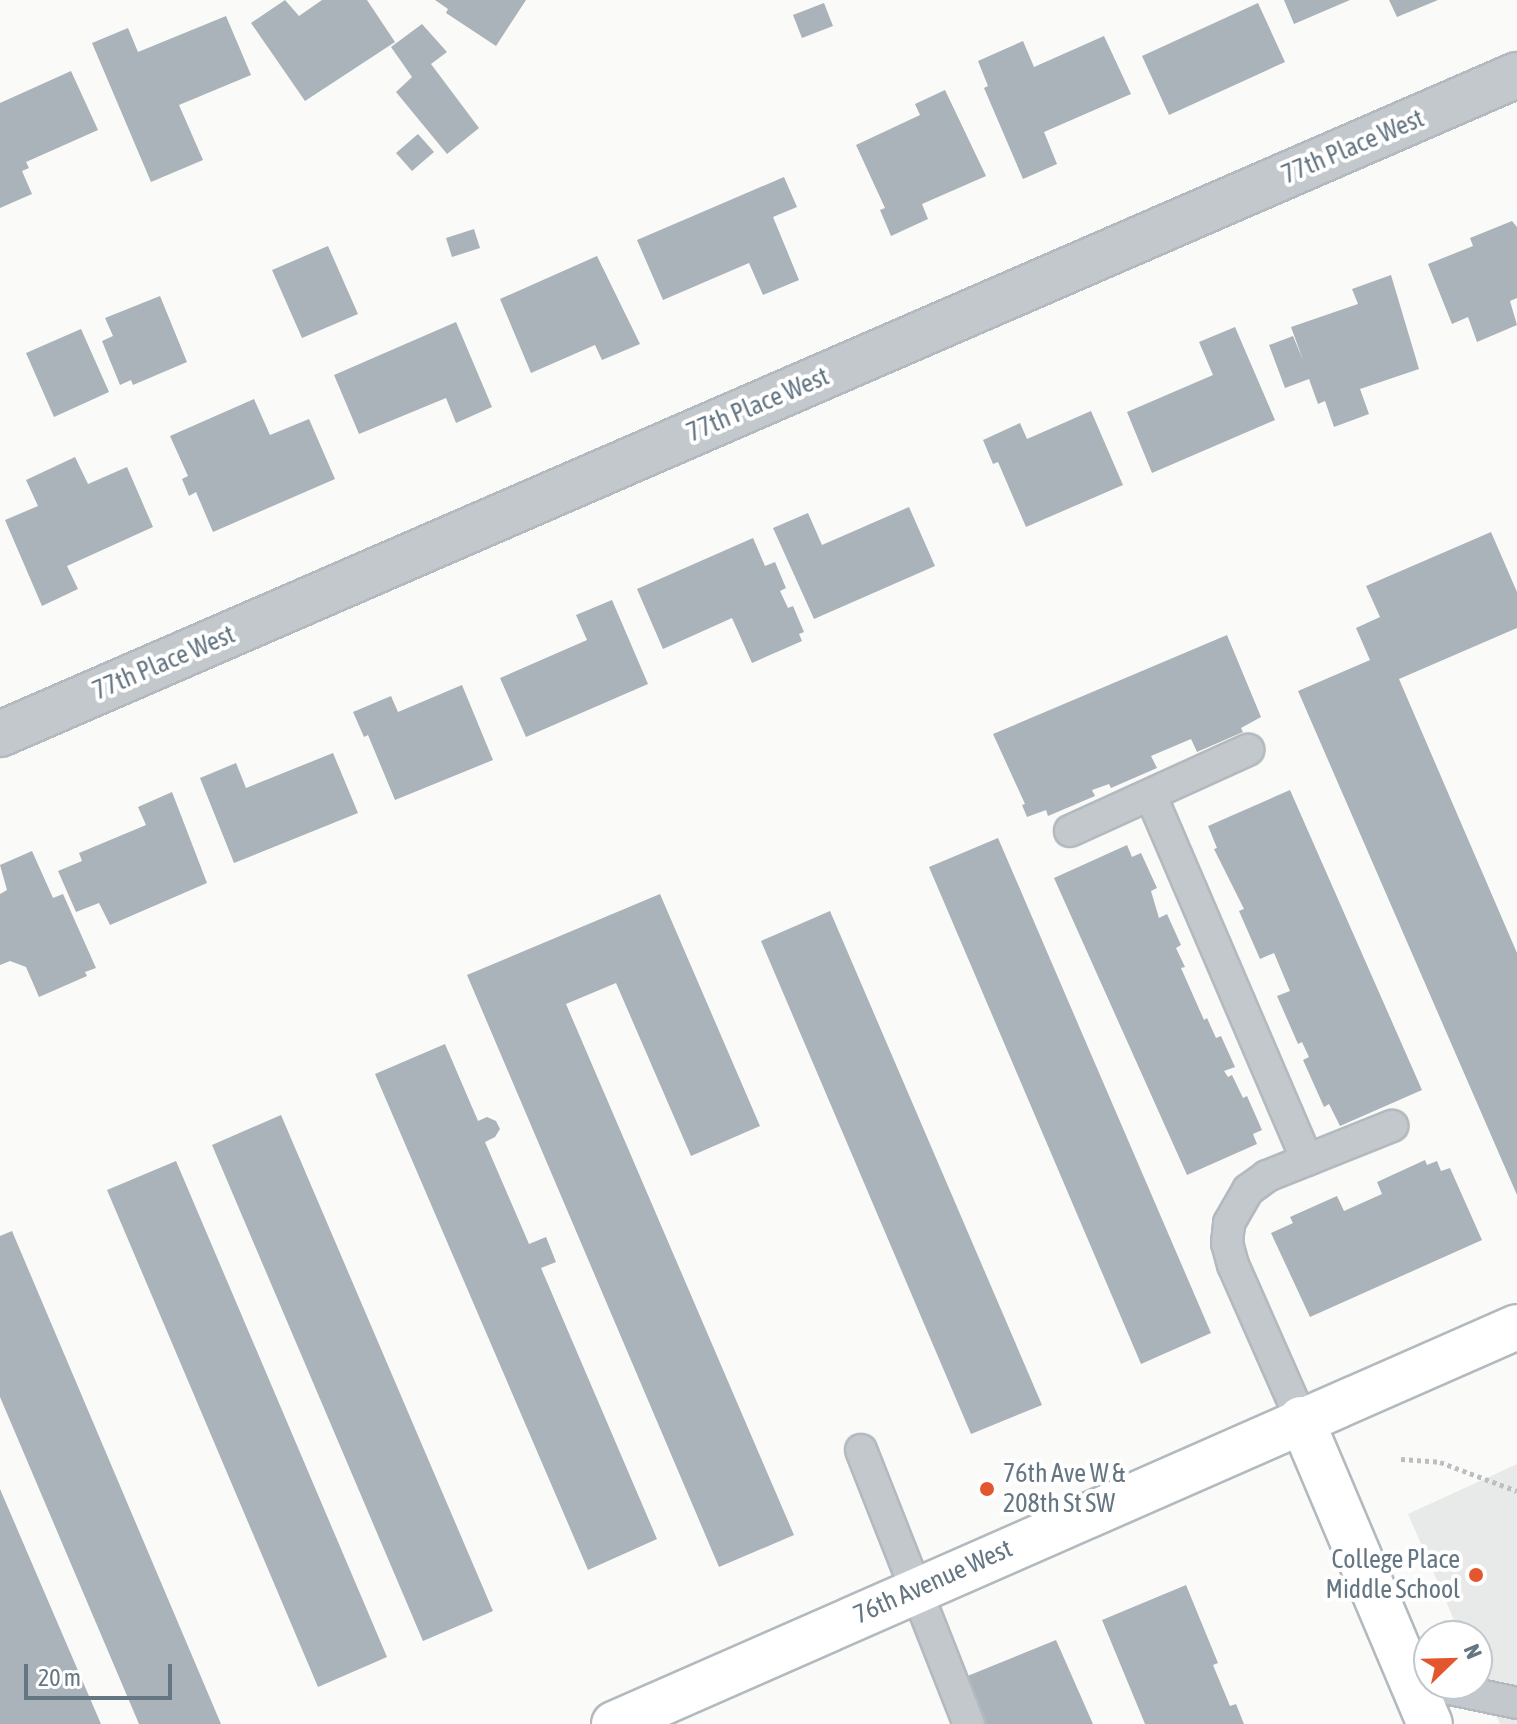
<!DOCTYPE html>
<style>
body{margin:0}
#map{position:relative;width:1517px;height:1724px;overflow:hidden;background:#fafaf8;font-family:"Asap Condensed",sans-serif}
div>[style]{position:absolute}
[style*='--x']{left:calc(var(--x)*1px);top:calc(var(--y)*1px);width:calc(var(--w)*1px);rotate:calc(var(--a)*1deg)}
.built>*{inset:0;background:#e8e9e9}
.building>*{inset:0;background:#aab3b9}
.path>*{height:5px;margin-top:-2.5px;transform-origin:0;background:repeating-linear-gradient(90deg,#bbbfc2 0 4px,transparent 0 8px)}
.roads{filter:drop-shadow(2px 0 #b3babf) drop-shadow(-2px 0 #b3babf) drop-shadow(0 2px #b3babf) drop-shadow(0 -2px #b3babf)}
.lane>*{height:30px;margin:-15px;padding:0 15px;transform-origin:15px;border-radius:15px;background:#c3c8cc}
.street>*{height:44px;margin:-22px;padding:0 22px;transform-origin:22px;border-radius:22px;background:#c3c8cc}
.secondary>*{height:44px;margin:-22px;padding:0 22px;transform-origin:22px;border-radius:22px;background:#fff}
.dots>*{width:22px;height:22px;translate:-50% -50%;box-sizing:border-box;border:4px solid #fff;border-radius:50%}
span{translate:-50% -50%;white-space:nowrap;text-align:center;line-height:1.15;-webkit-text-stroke:8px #fff;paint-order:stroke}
.street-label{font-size:26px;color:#657683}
.poi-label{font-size:26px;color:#657683}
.left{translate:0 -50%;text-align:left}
.right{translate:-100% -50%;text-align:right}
.north{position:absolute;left:1413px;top:1620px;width:80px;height:80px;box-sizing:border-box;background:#fff;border:2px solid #c1c8cd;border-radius:50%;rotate:67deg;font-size:22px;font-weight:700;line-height:32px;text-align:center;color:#657683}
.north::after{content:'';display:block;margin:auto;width:28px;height:36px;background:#e4572e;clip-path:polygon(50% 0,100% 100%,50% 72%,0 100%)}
.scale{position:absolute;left:24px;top:1664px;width:148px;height:36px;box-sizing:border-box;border:4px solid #657683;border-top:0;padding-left:10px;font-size:24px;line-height:28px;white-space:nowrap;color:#657683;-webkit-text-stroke:6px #fff;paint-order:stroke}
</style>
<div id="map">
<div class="built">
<i style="clip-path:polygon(1517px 1464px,1517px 1724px,1500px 1724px,1477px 1672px,1477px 1636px,1461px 1636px,1408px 1514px)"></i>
</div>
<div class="building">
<i style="clip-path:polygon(285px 0,299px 16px,322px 0,367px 0,395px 42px,305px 101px,251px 23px)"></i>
<i style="clip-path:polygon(435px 0,526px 0,496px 46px,446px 13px,448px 9px)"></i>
<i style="clip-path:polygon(1284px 0,1350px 0,1294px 24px)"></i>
<i style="clip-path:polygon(1389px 0,1438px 0,1397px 17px)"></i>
<i style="clip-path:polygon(824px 3px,833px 26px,802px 38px,793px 15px)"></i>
<i style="clip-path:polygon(1258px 3px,1285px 62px,1169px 115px,1142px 56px)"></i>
<i style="clip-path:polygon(226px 16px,251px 75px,179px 105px,203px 160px,151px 182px,92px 43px,128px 28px,138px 52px)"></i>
<i style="clip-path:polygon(422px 24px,447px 52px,431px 64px,479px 128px,447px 154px,396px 92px,412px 77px,391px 47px)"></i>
<i style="clip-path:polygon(1104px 36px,1131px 94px,1044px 132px,1057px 164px,1023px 179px,984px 88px,988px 86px,978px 61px,1023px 41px,1034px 67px)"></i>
<i style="clip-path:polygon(71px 71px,98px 130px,26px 162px,29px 168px,22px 171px,32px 194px,0 208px,0 103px)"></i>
<i style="clip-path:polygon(945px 90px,986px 176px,922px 204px,928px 219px,891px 236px,880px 210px,885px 208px,856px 145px,920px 115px,915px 104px)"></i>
<i style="clip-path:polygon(418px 134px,434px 152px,412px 171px,396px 153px)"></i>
<i style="clip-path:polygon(784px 177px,797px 207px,773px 217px,799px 280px,763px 295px,749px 263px,663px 300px,637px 240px)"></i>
<i style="clip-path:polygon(1512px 221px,1517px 227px,1517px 298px,1510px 301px,1517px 325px,1477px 342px,1468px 317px,1452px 324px,1428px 264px,1473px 246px,1470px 238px)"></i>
<i style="clip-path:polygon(474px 229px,480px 248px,452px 257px,446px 238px)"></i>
<i style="clip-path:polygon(328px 246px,358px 314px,302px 338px,272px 270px)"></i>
<i style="clip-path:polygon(597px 256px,640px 344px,602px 360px,595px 345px,531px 373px,500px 299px)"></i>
<i style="clip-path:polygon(1391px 275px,1419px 369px,1360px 389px,1369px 414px,1334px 427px,1325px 401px,1318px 404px,1309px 379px,1285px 388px,1269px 345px,1293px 336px,1303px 360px,1291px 327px,1358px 304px,1352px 289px)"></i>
<i style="clip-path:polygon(160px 296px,187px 362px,133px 385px,131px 380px,120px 385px,102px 341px,113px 336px,105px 318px)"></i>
<i style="clip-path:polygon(456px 322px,492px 407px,456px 423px,446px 398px,359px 434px,334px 375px)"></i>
<i style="clip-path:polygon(1235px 327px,1275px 420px,1152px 473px,1127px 412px,1213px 375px,1199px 342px)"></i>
<i style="clip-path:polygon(81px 329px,109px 392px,54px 417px,26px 353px)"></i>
<i style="clip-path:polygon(254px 399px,270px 435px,309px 419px,335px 479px,213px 532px,196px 492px,189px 496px,182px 479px,188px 476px,170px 436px)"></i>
<i style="clip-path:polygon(1091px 411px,1123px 485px,1026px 527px,998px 462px,993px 464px,983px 440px,1020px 423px,1027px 439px)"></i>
<i style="clip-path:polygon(75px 457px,88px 484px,127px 467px,153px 527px,67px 566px,78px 589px,42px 606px,5px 520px,38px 506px,26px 480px)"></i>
<i style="clip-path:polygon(909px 507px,935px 566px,814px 619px,773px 528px,808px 513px,822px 545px)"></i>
<i style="clip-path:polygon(1491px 532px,1517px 592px,1517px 628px,1399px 679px,1517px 953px,1517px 1195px,1298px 691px,1370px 660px,1356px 628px,1380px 617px,1366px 586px)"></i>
<i style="clip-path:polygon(753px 538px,765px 566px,775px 562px,786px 588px,780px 591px,788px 608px,793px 606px,804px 632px,799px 634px,802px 641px,752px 663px,732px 618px,663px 649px,637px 589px)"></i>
<i style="clip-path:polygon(612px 600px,648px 684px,526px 737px,500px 678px,587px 640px,576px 615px)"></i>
<i style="clip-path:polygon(1227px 635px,1261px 717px,1241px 728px,1243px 732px,1197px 752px,1191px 739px,1151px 756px,1157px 768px,1111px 788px,1109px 784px,1092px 790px,1095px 796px,1048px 816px,1046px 810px,1027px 817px,1022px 805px,1025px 804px,993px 734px)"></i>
<i style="clip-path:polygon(462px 685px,493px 760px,395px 800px,368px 735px,364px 737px,353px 712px,391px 696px,398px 712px)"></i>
<i style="clip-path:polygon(333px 753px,358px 813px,234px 863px,200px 778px,236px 763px,246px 788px)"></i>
<i style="clip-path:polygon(1290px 790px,1422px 1090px,1340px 1126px,1329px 1104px,1324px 1107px,1303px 1060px,1309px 1057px,1302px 1042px,1298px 1044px,1277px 996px,1290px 991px,1274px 953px,1260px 959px,1239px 911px,1244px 909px,1214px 849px,1217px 848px,1208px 826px)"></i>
<i style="clip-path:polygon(172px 792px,207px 883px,110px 925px,99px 903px,76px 912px,58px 871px,82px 861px,79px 853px,146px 825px,138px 807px)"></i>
<i style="clip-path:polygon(998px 838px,1211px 1333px,1141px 1364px,929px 867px)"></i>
<i style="clip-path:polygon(1127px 845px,1132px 857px,1141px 853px,1157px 888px,1151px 891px,1159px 918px,1167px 914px,1181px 945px,1176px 948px,1185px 967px,1181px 968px,1204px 1020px,1207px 1018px,1216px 1038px,1221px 1036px,1235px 1067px,1224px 1071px,1228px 1077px,1232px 1075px,1243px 1098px,1247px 1096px,1262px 1130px,1253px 1134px,1257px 1144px,1187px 1175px,1054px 878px)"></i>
<i style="clip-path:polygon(32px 851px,53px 898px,63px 894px,96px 968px,85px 972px,87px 976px,39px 997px,26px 967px,10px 961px,0 965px,0 894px,7px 890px,0 865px)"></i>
<i style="clip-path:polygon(660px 894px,760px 1126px,691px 1156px,616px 983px,566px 1004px,794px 1535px,719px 1567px,467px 975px)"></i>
<i style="clip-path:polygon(830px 911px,1042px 1405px,971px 1434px,761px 941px)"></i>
<i style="clip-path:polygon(445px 1044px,478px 1121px,487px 1117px,496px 1121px,500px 1129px,495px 1137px,485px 1142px,529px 1244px,546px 1237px,556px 1262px,541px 1268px,657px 1539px,588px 1570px,375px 1074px)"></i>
<i style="clip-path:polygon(281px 1115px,493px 1611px,423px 1641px,212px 1145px)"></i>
<i style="clip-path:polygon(1425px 1160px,1427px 1165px,1437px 1161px,1441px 1171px,1450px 1168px,1482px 1240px,1310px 1317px,1271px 1233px,1293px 1223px,1290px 1217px,1337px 1196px,1344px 1211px,1382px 1194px,1377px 1182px)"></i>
<i style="clip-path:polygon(176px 1161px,387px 1657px,318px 1687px,107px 1190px)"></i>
<i style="clip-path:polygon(12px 1231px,221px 1724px,139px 1724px,0 1397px,0 1236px)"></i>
<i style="clip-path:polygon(0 1489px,101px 1724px,0 1724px)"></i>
<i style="clip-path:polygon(1186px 1585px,1218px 1663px,1213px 1665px,1230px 1706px,1236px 1704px,1244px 1724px,1145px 1724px,1102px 1620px)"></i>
<i style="clip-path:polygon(1056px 1640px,1093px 1724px,985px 1724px,965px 1677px)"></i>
</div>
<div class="path">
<i style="--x:1401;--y:1459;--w:39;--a:4"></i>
<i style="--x:1440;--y:1462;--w:82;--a:20.6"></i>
</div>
<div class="roads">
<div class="lane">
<i style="--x:1151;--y:796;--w:396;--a:66.8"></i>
<i style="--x:1070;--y:831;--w:196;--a:-24.5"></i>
<i style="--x:1301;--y:1419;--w:168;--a:-113.8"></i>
<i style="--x:1233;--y:1265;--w:23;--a:-105"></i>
<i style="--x:1227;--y:1243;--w:20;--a:-84"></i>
<i style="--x:1229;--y:1223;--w:38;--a:-60"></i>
<i style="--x:1248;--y:1190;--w:24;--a:-36"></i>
<i style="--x:1267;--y:1176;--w:135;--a:-21.8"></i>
<i style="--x:861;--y:1450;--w:295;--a:68.5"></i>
<i style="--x:1412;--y:1681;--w:107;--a:11.8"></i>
</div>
<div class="street">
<i style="--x:0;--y:734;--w:1654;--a:-23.48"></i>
</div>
<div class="secondary">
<i style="--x:1301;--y:1419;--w:331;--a:67.1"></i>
<i style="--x:614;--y:1724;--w:986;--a:-23.73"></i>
</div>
</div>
<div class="dots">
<i style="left:987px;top:1489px;background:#e4572e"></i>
<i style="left:1476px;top:1575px;background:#e4572e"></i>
</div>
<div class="street-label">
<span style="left:1353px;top:147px;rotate:-23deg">77th Place West</span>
<span style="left:758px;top:405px;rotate:-23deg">77th Place West</span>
<span style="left:164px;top:663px;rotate:-23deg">77th Place West</span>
<span style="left:933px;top:1582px;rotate:-24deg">76th Avenue West</span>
</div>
<div class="poi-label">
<span class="left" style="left:1003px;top:1489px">76th Ave W &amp;<br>208th St SW</span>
<span class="right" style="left:1460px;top:1575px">College Place<br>Middle School</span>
</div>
<div class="north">N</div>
<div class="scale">20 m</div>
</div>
